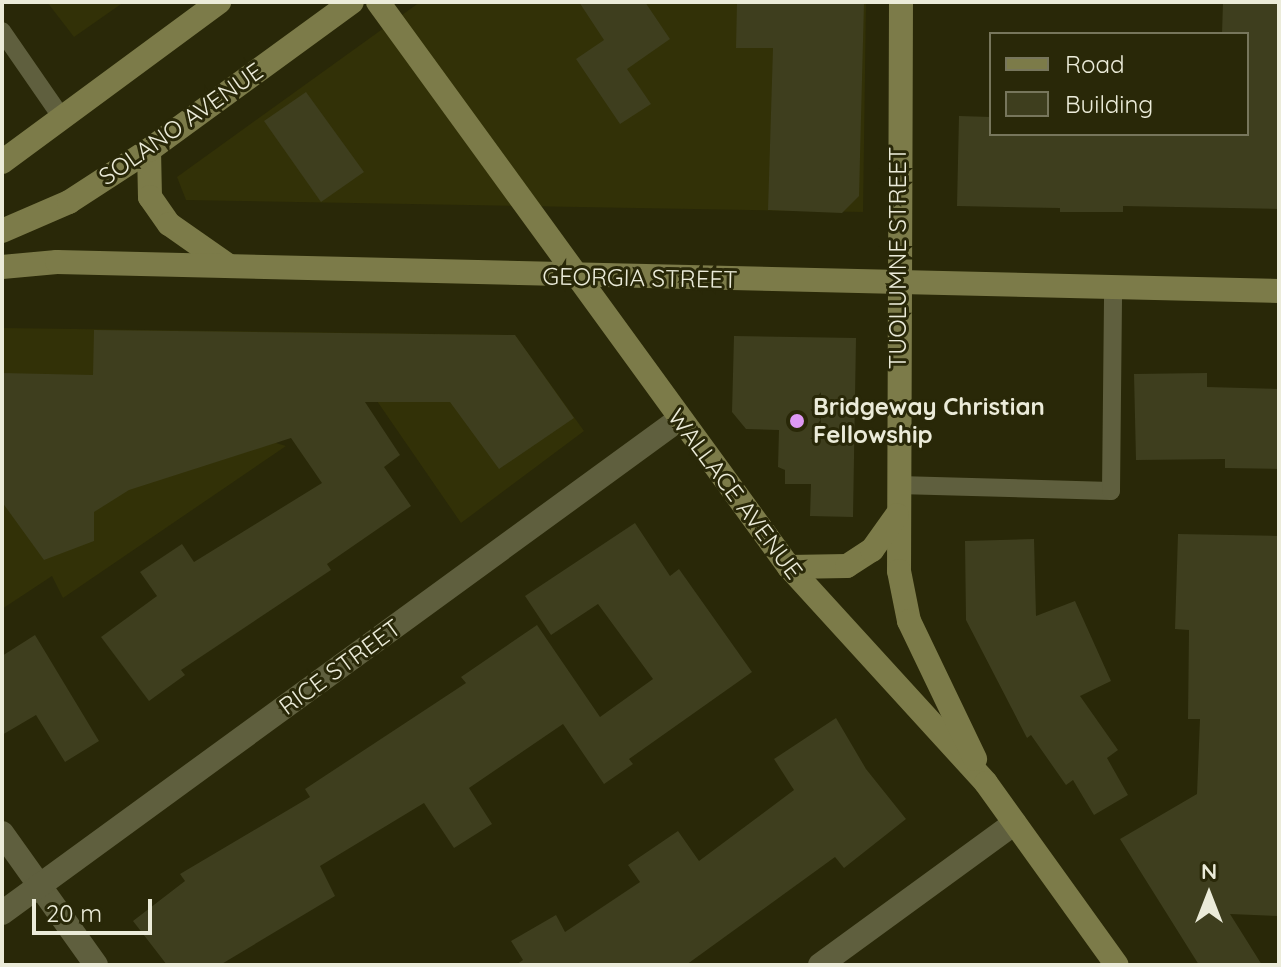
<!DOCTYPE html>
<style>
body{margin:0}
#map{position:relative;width:1281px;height:967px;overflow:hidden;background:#292808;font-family:Quicksand,sans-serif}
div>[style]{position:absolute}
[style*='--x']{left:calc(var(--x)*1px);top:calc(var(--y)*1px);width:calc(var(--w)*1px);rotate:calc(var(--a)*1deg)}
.built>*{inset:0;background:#323107}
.building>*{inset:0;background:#3e3e1e}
.lane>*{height:18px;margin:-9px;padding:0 9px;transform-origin:9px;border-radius:9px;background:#5f5f3e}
.street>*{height:24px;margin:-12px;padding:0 12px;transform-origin:12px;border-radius:12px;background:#5f5f3e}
.secondary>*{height:24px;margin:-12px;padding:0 12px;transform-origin:12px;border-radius:12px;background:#7c7b49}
.dots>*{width:22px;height:22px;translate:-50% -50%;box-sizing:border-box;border:4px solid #292808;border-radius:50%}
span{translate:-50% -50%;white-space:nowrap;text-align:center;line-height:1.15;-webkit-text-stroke:6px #292808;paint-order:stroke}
.street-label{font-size:24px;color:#ebebd9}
.poi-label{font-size:24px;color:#ebebd9;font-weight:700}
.left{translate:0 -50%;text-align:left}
.frame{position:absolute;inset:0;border:4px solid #ebebd9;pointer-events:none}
.legend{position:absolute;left:989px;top:32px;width:260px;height:104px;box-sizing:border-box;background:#292808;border:2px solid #77765c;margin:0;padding:10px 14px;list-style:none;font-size:24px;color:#ebebd9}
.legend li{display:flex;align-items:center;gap:16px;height:40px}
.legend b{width:40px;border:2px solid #77765c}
.north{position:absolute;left:1169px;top:855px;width:80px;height:80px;-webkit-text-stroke:6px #292808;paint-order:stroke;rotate:0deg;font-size:22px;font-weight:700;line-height:32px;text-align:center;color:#ebebd9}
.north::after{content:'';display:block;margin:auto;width:28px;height:36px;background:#ebebd9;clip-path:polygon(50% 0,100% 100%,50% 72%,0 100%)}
.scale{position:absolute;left:32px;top:899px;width:120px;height:36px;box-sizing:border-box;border:4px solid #ebebd9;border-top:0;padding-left:10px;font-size:24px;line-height:28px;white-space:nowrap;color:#ebebd9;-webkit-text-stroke:6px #292808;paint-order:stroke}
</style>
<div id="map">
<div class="built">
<i style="clip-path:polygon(47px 2px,124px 2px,74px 37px)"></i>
<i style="clip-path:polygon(420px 2px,866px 2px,863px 212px,186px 200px,177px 177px)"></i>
<i style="clip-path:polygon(2px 328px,515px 335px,584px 431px,461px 523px,366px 385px,276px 443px,286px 446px,63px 598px,52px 576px,2px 609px)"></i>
</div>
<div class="building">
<i style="clip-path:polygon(579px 2px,645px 2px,670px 39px,627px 69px,651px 104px,620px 124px,576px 59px,604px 40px)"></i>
<i style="clip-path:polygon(737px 2px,864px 2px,859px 196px,842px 213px,768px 210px,773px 48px,736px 48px)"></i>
<i style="clip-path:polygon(1223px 2px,1279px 2px,1279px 209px,1123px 206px,1123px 212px,1060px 212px,1060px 208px,957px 206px,959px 116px,991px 117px,991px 134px,1247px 134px,1247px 34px,1222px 34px)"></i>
<i style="clip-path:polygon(306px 92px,364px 172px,321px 202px,264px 121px)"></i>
<i style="clip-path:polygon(94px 330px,515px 335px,574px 418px,499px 469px,450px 402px,365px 402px,400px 455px,384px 467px,411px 506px,327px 564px,331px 570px,181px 670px,185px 675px,149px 701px,101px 637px,157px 596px,140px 572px,182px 544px,194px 562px,322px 483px,291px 438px,129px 490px,94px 512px,94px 541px,44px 560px,2px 502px,2px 373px,93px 375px)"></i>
<i style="clip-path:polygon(734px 336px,856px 338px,853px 517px,810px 516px,811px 484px,785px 484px,785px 470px,778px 467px,779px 430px,746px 429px,732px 412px)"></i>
<i style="clip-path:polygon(1207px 373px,1207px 387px,1279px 389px,1279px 469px,1225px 468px,1225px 459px,1136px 460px,1134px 374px)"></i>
<i style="clip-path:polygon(635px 523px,670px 576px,679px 569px,752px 672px,629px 759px,633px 764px,604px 784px,563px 724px,469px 788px,492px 824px,454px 848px,424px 803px,320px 866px,335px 896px,220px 965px,167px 965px,133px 921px,185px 881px,180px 874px,310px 797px,305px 789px,466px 683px,461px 677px,537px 625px,600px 717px,653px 679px,598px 604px,551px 635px,525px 596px)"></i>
<i style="clip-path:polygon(1178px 534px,1279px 536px,1279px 916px,1230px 914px,1262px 965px,1199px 965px,1120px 839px,1197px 794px,1200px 719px,1188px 719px,1189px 630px,1175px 629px)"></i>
<i style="clip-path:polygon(1034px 539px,1036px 616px,1075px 601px,1111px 681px,1080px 696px,1118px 750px,1107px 758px,1128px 795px,1094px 815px,1073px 780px,1066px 785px,1031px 735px,1027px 738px,966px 620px,965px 541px)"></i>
<i style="clip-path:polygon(35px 635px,99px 741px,65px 762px,36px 715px,2px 735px,2px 656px)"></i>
<i style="clip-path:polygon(836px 718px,866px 769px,906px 819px,844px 868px,835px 857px,686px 965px,516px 965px,523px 960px,511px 941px,556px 915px,565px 932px,640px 882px,628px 865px,678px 831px,699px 861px,794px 790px,774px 759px)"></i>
</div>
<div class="lane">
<i style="--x:2;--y:31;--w:106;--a:55.4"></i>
<i style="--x:898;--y:485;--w:213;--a:1.6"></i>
<i style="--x:1111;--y:491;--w:203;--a:-89.4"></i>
</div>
<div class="street">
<i style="--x:2;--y:833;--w:162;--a:54.5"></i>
<i style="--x:2;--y:913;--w:837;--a:-36.1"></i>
<i style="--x:820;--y:965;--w:241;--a:-36.1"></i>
</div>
<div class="secondary">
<i style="--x:378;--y:2;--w:699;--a:53.97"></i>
<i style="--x:789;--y:567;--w:292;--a:47.6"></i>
<i style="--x:986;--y:783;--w:224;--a:54.3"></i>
<i style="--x:901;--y:2;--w:569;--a:90.2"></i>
<i style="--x:899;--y:571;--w:51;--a:78.7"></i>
<i style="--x:909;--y:621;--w:153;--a:64.4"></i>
<i style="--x:149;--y:150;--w:47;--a:88.8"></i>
<i style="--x:150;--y:197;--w:33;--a:55"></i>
<i style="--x:169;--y:224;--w:73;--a:35"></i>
<i style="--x:2;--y:162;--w:270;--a:-36.4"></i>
<i style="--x:2;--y:231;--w:73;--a:-23.4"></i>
<i style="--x:69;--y:202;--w:95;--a:-33"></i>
<i style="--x:149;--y:150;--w:251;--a:-36.1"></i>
<i style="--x:2;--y:267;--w:55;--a:-5.2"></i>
<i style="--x:57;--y:262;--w:1222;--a:1.36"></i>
<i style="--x:789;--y:567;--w:58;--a:-1"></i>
<i style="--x:847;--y:566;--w:30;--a:-33"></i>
<i style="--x:872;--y:550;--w:43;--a:-54.5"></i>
</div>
<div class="dots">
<i style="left:797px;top:421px;background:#de98f3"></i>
</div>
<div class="street-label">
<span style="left:181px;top:124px;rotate:-35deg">SOLANO AVENUE</span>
<span style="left:898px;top:258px;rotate:-90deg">TUOLUMNE STREET</span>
<span style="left:640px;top:278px;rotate:1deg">GEORGIA STREET</span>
<span style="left:735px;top:494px;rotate:53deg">WALLACE AVENUE</span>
<span style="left:340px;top:667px;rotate:-36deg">RICE STREET</span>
</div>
<div class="poi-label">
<span class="left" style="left:813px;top:421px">Bridgeway Christian<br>Fellowship</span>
</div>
<div class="frame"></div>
<ul class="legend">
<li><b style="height:10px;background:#7c7b49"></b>Road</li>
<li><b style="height:22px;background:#3e3e1e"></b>Building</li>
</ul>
<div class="north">N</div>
<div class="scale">20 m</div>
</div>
